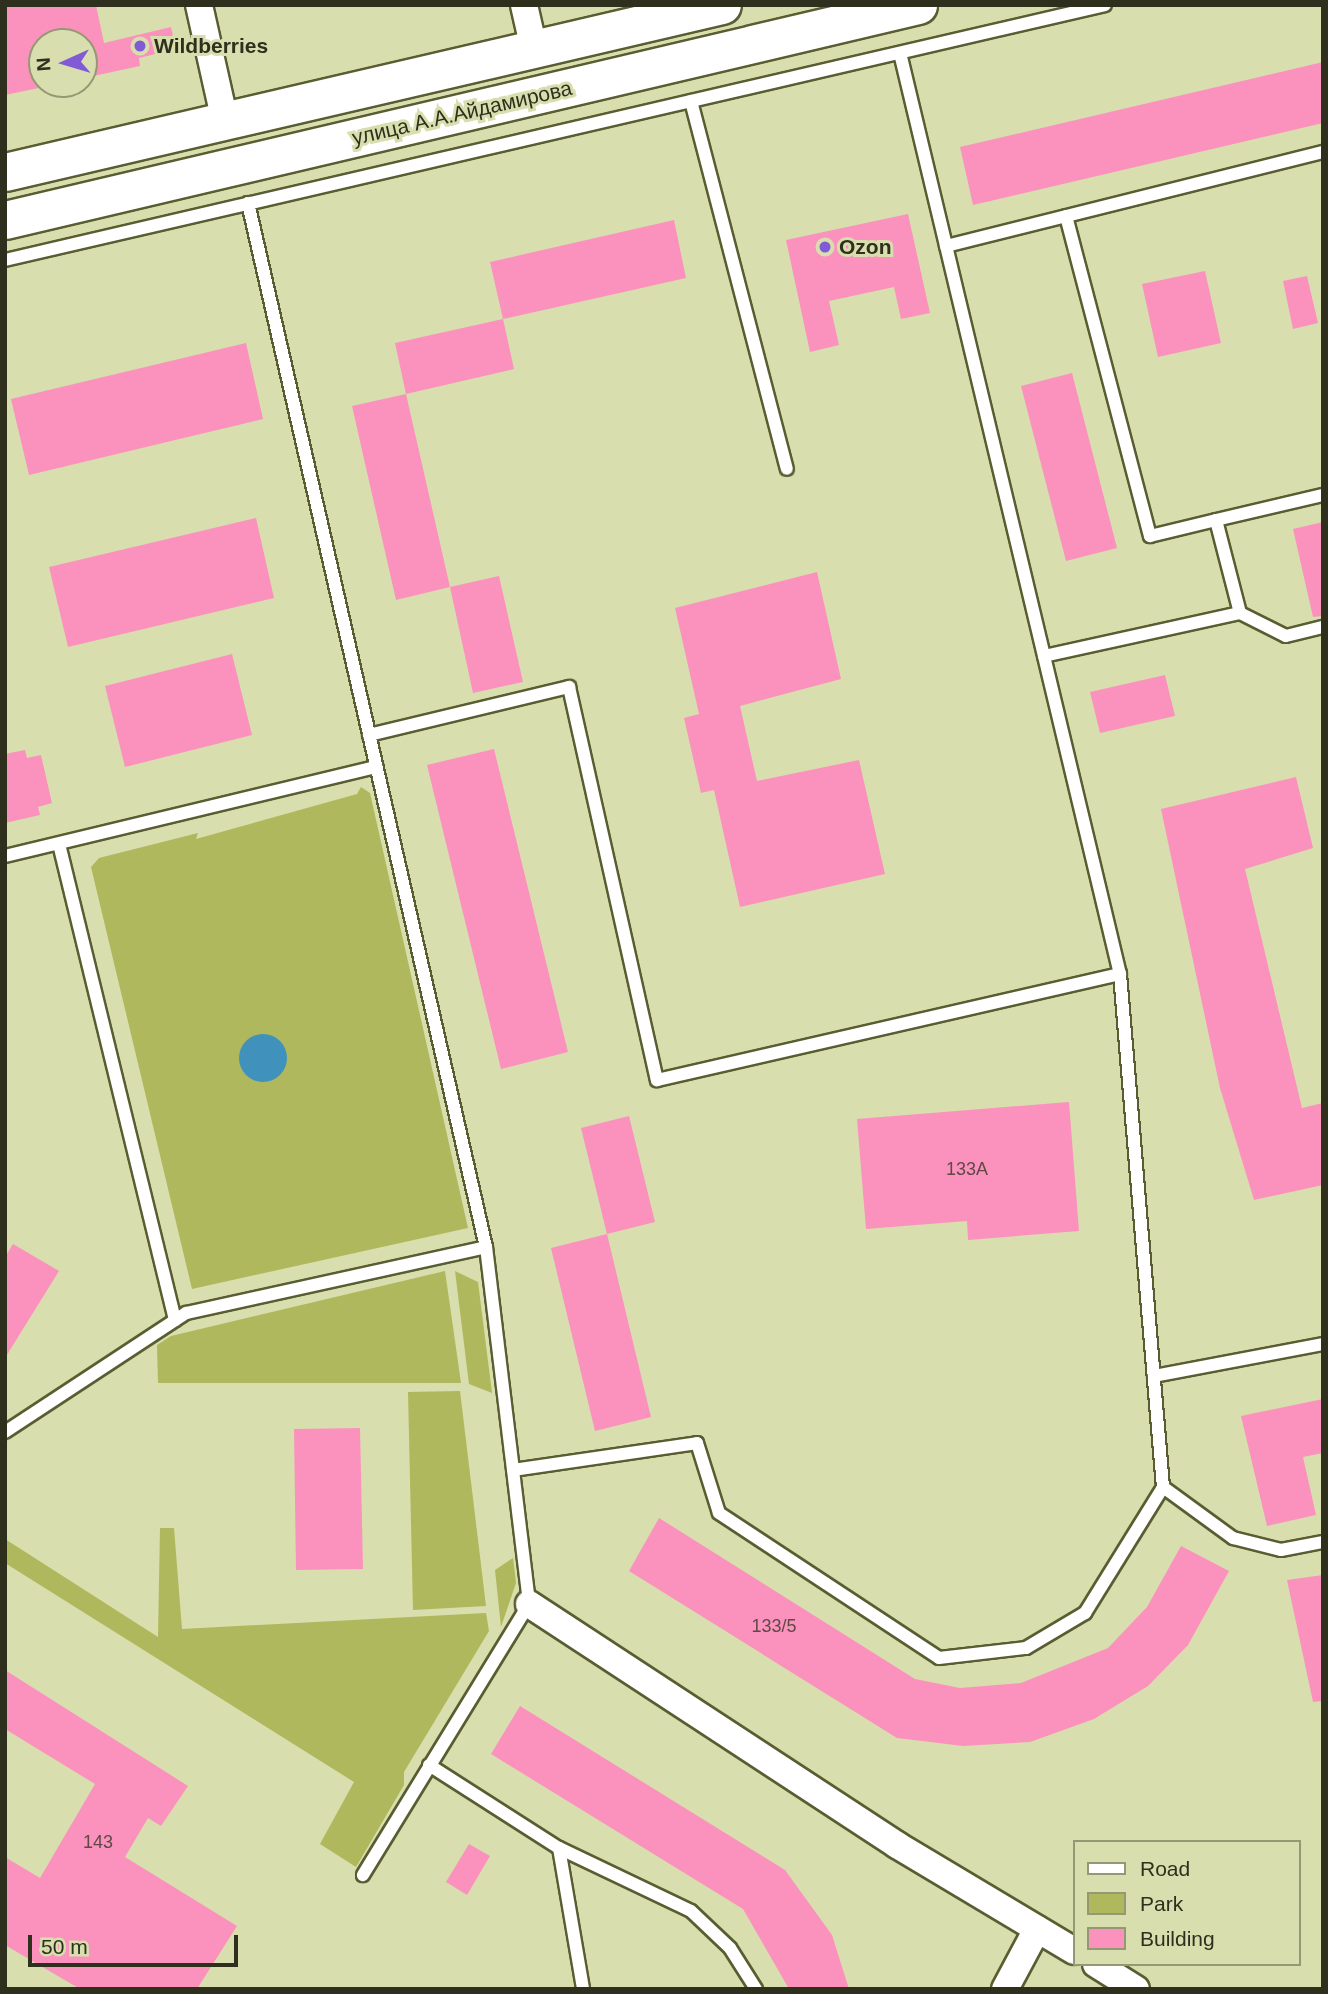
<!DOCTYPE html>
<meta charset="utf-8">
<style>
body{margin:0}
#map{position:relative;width:1328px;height:1994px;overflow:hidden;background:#d8dead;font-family:Helvetica,sans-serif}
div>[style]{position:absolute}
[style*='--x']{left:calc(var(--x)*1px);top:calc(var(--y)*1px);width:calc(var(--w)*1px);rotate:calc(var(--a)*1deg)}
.green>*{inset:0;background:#afb85c}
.water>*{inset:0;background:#4092bc}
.round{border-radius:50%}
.building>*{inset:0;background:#fb92be}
.roads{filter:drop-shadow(2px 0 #595d31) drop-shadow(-2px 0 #595d31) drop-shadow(0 2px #595d31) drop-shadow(0 -2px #595d31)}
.service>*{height:12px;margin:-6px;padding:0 6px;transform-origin:6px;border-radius:6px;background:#fff}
.minor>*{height:26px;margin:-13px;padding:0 13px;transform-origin:13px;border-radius:13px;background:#fff}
.secondary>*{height:37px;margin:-18.5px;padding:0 18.5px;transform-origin:18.5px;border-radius:18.5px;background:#fff}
.dots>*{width:19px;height:19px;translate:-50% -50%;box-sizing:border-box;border:4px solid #d8dead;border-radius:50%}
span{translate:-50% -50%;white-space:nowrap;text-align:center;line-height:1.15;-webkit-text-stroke:6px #d8dead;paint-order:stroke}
.number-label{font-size:18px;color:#614845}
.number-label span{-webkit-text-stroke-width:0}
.poi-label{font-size:21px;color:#2e301d;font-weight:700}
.left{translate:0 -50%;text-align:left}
.street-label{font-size:21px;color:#2e301d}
.frame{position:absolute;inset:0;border:7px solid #2e301d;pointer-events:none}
.legend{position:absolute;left:1073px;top:1840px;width:228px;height:126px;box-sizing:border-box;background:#d8dead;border:2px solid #949873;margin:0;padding:9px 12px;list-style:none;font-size:21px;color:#2e301d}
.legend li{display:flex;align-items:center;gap:14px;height:35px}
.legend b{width:35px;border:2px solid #949873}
.north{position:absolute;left:28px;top:28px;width:70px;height:70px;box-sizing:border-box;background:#d8dead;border:2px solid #949873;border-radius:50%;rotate:266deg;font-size:19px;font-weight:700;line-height:28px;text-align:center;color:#2e301d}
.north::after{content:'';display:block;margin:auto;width:24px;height:32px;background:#805bd5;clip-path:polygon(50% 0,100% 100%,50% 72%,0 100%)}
.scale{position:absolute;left:28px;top:1935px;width:210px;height:32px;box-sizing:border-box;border:4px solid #2e301d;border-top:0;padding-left:9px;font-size:21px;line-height:24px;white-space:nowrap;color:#2e301d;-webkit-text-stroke:5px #d8dead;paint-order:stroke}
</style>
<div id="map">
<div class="green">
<i style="clip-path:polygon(361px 787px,370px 793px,468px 1228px,192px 1289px,91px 867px,99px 858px,198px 833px,196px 839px,357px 794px)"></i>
<i style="clip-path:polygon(445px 1271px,461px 1383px,158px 1383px,157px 1345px,171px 1336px)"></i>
<i style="clip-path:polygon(455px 1271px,478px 1282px,492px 1393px,469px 1384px)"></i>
<i style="clip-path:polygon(460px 1391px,486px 1606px,413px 1610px,408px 1392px)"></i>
<i style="clip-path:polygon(160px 1528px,174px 1528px,182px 1629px,486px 1613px,489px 1631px,404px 1772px,404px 1785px,356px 1867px,320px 1844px,354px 1782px,5px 1563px,5px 1539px,158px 1637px)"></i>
<i style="clip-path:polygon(513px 1558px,516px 1583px,501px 1627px,495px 1570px)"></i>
</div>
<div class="water">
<i class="round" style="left:239px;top:1034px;width:48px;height:48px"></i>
</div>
<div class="building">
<i style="clip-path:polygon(5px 5px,96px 5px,104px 43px,171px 27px,176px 49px,139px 58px,140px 66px,84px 78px,84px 42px,42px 42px,42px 84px,58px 84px,5px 95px)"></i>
<i style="clip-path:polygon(1323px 62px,1323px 123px,973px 205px,960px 147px)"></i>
<i style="clip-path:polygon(908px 214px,930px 313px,901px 319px,894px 287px,829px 301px,839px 345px,810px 352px,786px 240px)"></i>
<i style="clip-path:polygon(674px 220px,686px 278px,503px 319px,490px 262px)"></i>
<i style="clip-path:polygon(1205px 271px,1221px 343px,1158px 357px,1142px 284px)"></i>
<i style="clip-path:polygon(1307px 276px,1318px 323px,1293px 329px,1283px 281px)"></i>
<i style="clip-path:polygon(503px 319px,514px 369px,406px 394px,395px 343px)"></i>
<i style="clip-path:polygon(246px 343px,263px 419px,29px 475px,11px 399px)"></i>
<i style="clip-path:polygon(1072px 373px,1117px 548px,1066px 561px,1021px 386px)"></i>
<i style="clip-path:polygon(406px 394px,450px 587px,396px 600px,352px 406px)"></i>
<i style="clip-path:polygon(256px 518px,274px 598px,68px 647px,49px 567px)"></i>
<i style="clip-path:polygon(1323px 522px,1323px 616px,1313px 617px,1293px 529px)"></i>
<i style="clip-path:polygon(817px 572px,841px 679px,740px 706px,757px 781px,859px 760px,885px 874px,740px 907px,714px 790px,701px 793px,684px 718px,699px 714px,675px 608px)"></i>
<i style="clip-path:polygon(499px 576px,523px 682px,473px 693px,450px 587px)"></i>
<i style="clip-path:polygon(232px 654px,252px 735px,125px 767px,105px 686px)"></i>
<i style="clip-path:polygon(1165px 675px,1175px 716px,1100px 733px,1090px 692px)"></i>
<i style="clip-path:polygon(494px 749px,568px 1052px,501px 1069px,427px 765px)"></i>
<i style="clip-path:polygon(25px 750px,27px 758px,41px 755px,52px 803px,38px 807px,40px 815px,5px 823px,5px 754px)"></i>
<i style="clip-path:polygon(1296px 777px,1313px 848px,1245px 869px,1302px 1108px,1323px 1103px,1323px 1185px,1254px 1200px,1220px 1088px,1161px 809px)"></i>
<i style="clip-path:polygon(1069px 1102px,1079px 1231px,968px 1240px,967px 1221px,866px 1229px,857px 1119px)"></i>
<i style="clip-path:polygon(629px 1116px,655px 1222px,607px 1234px,581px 1128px)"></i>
<i style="clip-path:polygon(607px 1234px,651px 1417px,595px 1431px,551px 1248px)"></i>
<i style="clip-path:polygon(13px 1244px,59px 1271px,5px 1358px,5px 1257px)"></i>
<i style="clip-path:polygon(1323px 1399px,1323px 1453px,1303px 1457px,1316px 1515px,1267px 1526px,1241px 1416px)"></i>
<i style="clip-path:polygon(360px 1428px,363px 1569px,296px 1570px,294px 1429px)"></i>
<i style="clip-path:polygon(659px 1518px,915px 1679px,960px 1688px,1021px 1683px,1108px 1648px,1147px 1607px,1181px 1546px,1229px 1571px,1188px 1645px,1148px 1686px,1094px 1719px,1030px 1742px,963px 1746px,897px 1738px,629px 1571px)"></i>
<i style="clip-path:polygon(1323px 1575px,1323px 1701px,1313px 1702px,1287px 1580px)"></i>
<i style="clip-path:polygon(5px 1670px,188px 1786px,161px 1826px,148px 1818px,125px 1857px,237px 1926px,197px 1989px,80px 1989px,5px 1945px,5px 1857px,40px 1878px,95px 1784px,5px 1729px)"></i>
<i style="clip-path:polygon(520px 1706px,785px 1870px,832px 1935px,849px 1989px,789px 1989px,743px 1909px,491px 1754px)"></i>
<i style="clip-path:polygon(469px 1844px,490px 1856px,467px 1895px,446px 1882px)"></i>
</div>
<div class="roads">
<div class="service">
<i style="--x:900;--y:53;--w:947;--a:76.57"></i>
<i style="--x:1120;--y:974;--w:515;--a:85.21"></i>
<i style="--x:1163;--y:1487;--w:87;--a:36.1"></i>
<i style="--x:1233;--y:1538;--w:49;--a:14"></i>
<i style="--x:1281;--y:1550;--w:43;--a:-10.8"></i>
<i style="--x:691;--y:101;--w:380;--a:75.4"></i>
<i style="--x:248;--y:203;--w:1071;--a:77.16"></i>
<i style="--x:486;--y:1247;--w:360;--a:83.1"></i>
<i style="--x:529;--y:1604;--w:318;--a:121.5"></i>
<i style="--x:1066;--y:216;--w:331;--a:75.3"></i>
<i style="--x:1150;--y:536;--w:68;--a:-13.6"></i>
<i style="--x:946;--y:246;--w:389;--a:-14"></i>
<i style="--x:5;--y:260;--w:1129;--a:-13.05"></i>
<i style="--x:1240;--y:613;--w:96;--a:-104.5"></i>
<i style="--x:1216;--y:520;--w:110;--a:-13.2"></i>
<i style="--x:1044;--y:656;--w:201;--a:-12.4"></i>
<i style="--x:1240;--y:613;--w:51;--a:26.6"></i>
<i style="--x:1286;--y:636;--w:38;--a:-14"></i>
<i style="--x:369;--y:735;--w:206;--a:-13.5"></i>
<i style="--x:569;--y:687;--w:403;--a:77.4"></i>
<i style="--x:657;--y:1080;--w:475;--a:-12.9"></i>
<i style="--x:59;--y:844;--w:490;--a:76.3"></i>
<i style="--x:5;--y:856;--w:382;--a:-13.5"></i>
<i style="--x:1154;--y:1376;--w:172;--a:-10.7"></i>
<i style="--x:5;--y:1432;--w:217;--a:-33.3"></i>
<i style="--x:186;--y:1313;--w:307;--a:-12.4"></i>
<i style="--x:513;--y:1470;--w:186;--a:-8.3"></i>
<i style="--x:697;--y:1443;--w:73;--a:72.6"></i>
<i style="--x:719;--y:1513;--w:263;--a:33.4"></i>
<i style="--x:939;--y:1658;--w:88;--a:-6.6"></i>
<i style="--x:1026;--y:1648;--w:69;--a:-30.7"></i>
<i style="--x:1085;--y:1613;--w:148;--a:-58.2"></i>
<i style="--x:429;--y:1765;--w:154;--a:32.6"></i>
<i style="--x:559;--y:1848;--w:146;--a:25.5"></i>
<i style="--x:691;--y:1911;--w:54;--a:43.5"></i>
<i style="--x:730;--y:1948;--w:49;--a:57.6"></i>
<i style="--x:559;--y:1848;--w:143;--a:80.3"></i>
</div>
<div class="minor">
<i style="--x:199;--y:5;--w:119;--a:77.4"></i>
<i style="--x:524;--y:5;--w:45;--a:77.2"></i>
<i style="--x:529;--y:1604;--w:440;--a:33.2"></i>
<i style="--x:897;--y:1845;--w:206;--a:30.9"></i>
<i style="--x:1096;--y:1964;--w:47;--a:32"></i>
<i style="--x:1005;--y:1989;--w:68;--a:-61.9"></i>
</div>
<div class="secondary">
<i style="--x:5;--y:172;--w:736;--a:-13.11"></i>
<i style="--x:5;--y:220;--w:938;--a:-13.25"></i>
</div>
</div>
<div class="dots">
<i style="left:140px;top:46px;background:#805bd5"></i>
<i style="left:825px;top:247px;background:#805bd5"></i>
</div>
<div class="number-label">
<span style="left:967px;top:1169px">133А</span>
<span style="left:774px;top:1626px">133/5</span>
<span style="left:98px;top:1842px">143</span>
</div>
<div class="poi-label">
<span class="left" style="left:154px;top:46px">Wildberries</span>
<span class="left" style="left:839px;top:247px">Ozon</span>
</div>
<div class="street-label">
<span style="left:462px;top:113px;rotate:-13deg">улица А.А.Айдамирова</span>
</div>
<div class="frame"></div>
<ul class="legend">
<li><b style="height:9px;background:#fff"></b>Road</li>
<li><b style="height:19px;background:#afb85c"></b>Park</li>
<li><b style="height:19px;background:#fb92be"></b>Building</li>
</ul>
<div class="north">N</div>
<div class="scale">50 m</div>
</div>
